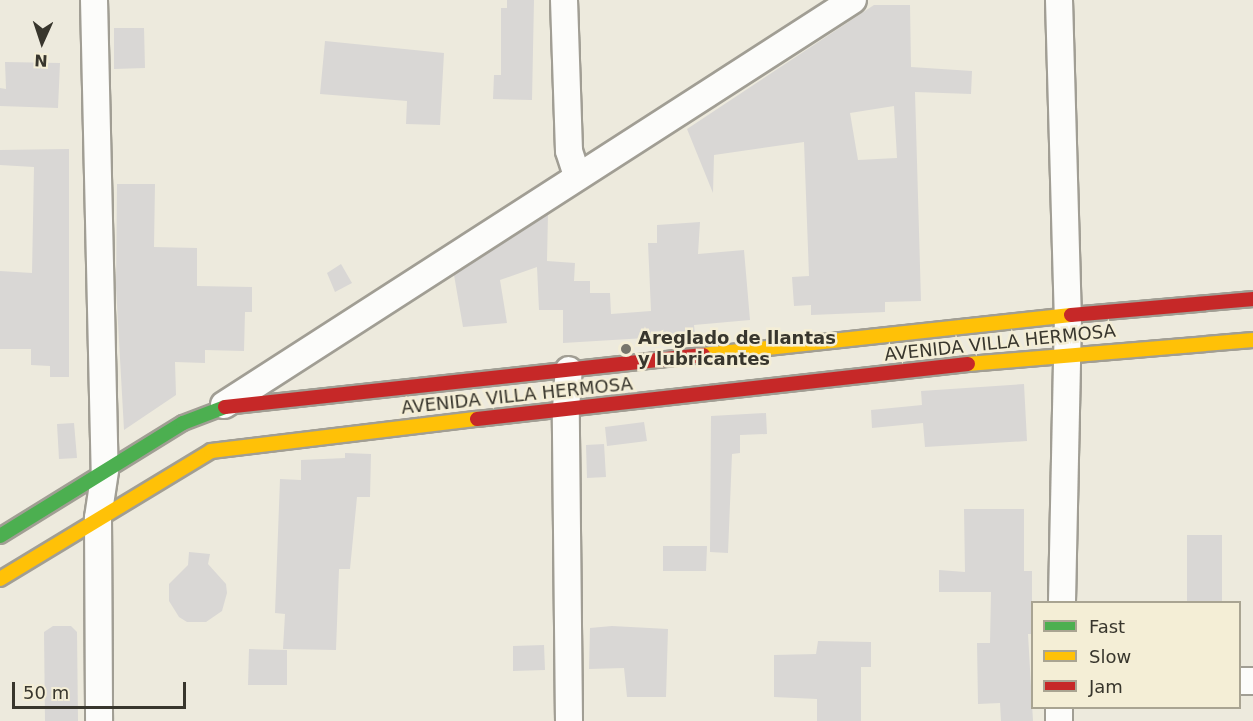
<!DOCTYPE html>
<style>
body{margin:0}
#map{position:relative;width:1253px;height:721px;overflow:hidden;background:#edeadd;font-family:"DejaVu Sans",sans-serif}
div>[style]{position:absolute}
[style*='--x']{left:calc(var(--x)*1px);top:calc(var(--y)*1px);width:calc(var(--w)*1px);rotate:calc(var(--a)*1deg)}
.building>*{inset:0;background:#d9d7d5}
.roads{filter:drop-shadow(2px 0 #a19e94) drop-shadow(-2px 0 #a19e94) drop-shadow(0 2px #a19e94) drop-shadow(0 -2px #a19e94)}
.street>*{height:26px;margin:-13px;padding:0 13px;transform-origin:13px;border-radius:13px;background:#fcfcfa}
.fast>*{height:14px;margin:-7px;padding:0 7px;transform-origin:7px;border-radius:7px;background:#4caf50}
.slow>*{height:14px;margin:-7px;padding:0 7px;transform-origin:7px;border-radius:7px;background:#ffc107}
.jam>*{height:14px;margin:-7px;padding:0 7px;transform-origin:7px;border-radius:7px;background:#c62828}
.dots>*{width:16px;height:16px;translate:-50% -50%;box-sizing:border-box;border:3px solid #f4eed6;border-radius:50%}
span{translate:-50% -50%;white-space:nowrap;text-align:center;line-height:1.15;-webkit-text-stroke:5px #f4eed6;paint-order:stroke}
.poi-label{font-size:18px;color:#38362d;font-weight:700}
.left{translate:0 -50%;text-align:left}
.street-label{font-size:18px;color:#38362d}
.legend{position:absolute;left:1031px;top:601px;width:210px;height:108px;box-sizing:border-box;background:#f4eed6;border:2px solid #a9a492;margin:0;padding:8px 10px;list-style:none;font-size:18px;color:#38362d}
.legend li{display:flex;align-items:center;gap:12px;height:30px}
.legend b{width:30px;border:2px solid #a9a492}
.north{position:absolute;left:12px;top:12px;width:60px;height:60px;-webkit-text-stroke:4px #f4eed6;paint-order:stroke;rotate:183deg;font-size:16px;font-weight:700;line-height:24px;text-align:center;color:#38362d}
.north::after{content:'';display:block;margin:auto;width:21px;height:27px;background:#38362d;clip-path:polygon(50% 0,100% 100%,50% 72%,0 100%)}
.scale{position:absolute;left:12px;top:682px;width:174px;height:27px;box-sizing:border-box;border:3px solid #38362d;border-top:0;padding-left:8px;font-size:18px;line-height:21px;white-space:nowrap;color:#38362d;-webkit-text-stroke:4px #f4eed6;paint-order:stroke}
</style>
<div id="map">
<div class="building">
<i style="clip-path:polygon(507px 0,534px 0,532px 100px,493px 99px,494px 75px,501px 75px,501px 8px,507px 8px)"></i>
<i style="clip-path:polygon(evenodd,874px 5px,910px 5px,911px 67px,972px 71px,971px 94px,915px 92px,921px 301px,885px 302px,885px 312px,811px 315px,811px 305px,794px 306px,792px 277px,809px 276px,804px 142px,714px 155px,713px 193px,687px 129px,874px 5px,894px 106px,897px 158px,858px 160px,850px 113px,894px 106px)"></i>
<i style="clip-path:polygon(114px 28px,144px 28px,145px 68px,114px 69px)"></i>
<i style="clip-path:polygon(325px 41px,444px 53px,440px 125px,406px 124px,407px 101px,320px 94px)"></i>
<i style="clip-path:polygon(5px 62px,60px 63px,58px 108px,0 106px,0 88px,6px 89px)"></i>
<i style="clip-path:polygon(69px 149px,69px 377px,50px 377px,50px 366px,31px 365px,31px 349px,0 349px,0 271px,32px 273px,34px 167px,0 165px,0 150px)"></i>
<i style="clip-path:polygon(117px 184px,155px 184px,154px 247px,197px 248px,197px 286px,252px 287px,252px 312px,245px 312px,244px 351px,205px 350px,205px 363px,175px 362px,176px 395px,124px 430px,116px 287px)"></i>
<i style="clip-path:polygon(548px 214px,547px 261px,575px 263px,574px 281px,590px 281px,590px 293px,610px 293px,611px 314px,651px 311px,648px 243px,657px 243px,657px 225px,700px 222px,698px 254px,744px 250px,750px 320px,694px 325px,695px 335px,563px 343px,563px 310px,539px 310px,537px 267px,500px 280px,507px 323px,463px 327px,454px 275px)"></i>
<i style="clip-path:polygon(341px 264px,352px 283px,335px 292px,327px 273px)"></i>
<i style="clip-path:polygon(1024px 384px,1027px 441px,925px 447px,923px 423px,872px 428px,871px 410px,922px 405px,921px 391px)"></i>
<i style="clip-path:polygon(766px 413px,767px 434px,740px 435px,740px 453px,732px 454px,728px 553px,710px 552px,711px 416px)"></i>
<i style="clip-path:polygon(644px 422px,647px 441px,607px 446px,605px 427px)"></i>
<i style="clip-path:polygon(74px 423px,77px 458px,59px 459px,57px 424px)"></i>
<i style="clip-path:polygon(604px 444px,606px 477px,587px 478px,586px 445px)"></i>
<i style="clip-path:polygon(345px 453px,371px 454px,370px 497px,357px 497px,350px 569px,339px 569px,336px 650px,283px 649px,285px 614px,275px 613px,280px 479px,301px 480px,301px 460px,345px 458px)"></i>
<i style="clip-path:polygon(964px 509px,1024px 509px,1024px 571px,1032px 571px,1032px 634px,1028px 634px,1033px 721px,1001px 721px,1000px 703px,978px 704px,977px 643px,990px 643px,991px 592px,939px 592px,939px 570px,965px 572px)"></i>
<i style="clip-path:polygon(1187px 535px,1222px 535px,1222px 603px,1187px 603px)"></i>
<i style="clip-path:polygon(663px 546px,707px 546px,706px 571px,663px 571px)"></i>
<i style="clip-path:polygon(189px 552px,210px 554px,208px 564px,226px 584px,227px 593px,222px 611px,206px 622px,187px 622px,179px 617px,169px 601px,169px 584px,188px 565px)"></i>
<i style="clip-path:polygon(53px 626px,71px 626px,77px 632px,78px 721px,45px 721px,44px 632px)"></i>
<i style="clip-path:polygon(612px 626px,668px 629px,666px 697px,627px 697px,624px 668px,589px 669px,590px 628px)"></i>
<i style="clip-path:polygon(818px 641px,871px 642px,871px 667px,861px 667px,861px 721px,817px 721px,817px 699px,774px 697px,774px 655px,816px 654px)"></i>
<i style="clip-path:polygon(544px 645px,545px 670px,513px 671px,513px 646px)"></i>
<i style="clip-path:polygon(249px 649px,287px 650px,287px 685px,248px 685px)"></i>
</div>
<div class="roads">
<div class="street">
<i style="--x:94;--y:0;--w:471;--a:88.7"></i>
<i style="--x:105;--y:471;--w:48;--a:98.5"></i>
<i style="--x:98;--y:518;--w:203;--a:89.7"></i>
<i style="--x:564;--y:0;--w:151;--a:88.1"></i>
<i style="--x:569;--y:151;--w:25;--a:72"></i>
<i style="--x:1059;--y:0;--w:315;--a:88.4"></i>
<i style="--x:1068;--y:315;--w:287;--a:91.2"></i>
<i style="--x:224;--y:405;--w:748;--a:-32.78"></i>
<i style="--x:1240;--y:681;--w:13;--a:0"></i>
<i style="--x:569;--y:721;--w:312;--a:-90.6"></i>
<i style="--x:566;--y:409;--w:39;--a:-86"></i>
<i style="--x:1059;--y:721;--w:13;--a:-90"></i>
</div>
<div class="fast">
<i style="--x:0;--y:536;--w:215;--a:-31.7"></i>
<i style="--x:183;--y:423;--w:45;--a:-20.9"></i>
</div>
<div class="slow">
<i style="--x:703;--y:355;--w:370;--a:-6.2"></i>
<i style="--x:968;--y:364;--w:286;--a:-4.8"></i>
<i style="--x:0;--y:579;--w:247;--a:-31.2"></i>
<i style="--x:211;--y:451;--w:268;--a:-6.9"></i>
</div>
<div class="jam">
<i style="--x:1071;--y:315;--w:183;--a:-5"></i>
<i style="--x:225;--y:407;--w:481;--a:-6.2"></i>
<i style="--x:477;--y:419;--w:494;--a:-6.4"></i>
</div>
</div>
<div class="dots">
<i style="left:626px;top:349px;background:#77756b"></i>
</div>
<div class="poi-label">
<span class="left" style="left:638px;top:349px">Areglado de llantas<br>y lubricantes</span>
</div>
<div class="street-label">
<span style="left:1000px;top:343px;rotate:-6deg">AVENIDA VILLA HERMOSA</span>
<span style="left:517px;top:396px;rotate:-6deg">AVENIDA VILLA HERMOSA</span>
</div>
<ul class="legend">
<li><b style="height:8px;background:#4caf50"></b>Fast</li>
<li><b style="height:8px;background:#ffc107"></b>Slow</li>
<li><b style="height:8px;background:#c62828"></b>Jam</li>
</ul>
<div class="north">N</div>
<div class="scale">50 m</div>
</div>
